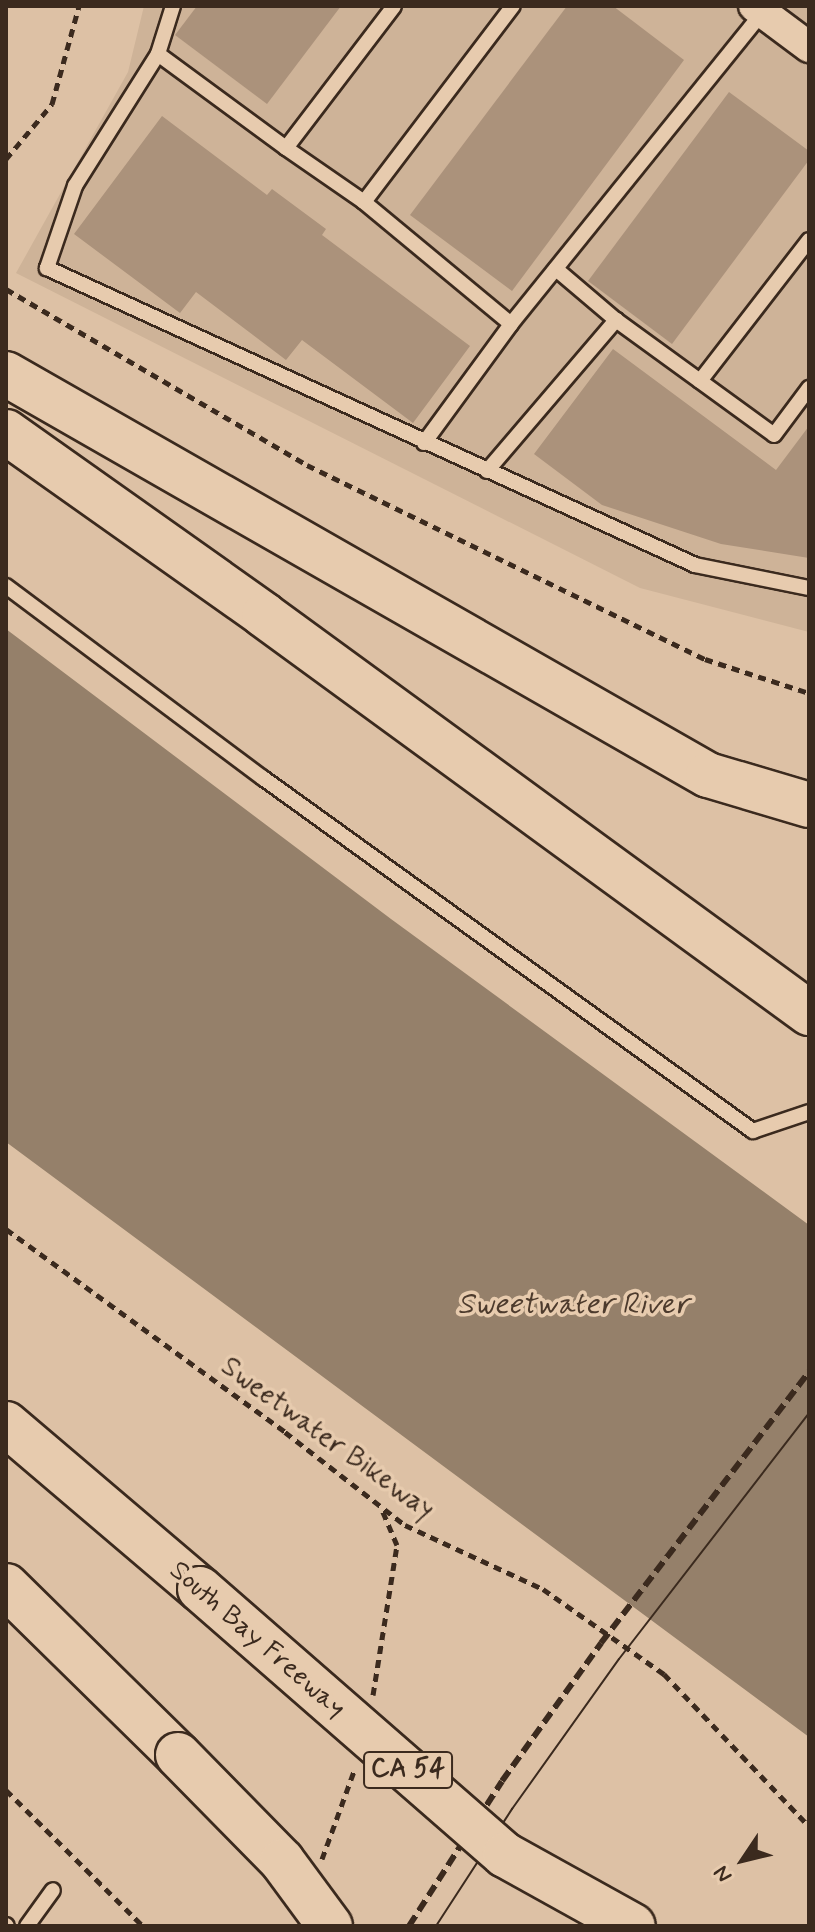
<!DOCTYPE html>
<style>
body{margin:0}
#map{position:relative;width:815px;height:1932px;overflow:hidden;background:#ddc1a5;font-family:Mynerve,sans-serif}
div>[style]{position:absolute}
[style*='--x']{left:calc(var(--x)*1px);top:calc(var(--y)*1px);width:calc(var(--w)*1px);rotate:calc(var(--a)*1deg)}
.built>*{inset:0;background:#ceb398}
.water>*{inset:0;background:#95806a}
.building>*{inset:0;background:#ab927b}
.path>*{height:5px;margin-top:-2.5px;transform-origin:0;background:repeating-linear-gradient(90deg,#3b2a1e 0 8px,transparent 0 14px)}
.roads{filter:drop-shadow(2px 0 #3b2a1e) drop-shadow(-2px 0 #3b2a1e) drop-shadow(0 2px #3b2a1e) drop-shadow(0 -2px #3b2a1e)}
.lane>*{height:14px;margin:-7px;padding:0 7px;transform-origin:7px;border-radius:7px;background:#e7cbae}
.street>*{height:30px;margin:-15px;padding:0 15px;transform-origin:15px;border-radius:15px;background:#e7cbae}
.highway>*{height:44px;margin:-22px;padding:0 22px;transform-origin:22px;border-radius:22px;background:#e7cbae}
.tram>*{height:2px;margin:-1px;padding:0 1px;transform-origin:1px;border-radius:1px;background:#3b2a1e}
.rail>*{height:6px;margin-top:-3px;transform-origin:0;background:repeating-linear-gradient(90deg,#3b2a1e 0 12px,transparent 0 18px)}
.bridges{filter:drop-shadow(2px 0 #3b2a1e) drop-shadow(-2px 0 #3b2a1e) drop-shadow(0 2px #3b2a1e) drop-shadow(0 -2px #3b2a1e)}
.highway-bridge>*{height:44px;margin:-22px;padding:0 22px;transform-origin:22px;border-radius:22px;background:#e7cbae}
span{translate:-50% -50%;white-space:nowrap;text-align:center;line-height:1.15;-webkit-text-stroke:7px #e7cbae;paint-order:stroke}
.shield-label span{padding:2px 6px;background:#e7cbae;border:2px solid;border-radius:6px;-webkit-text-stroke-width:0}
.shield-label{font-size:26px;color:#3b2a1e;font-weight:700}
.street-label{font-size:28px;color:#3b2a1e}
.water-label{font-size:30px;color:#4d3b2d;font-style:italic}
.frame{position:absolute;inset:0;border:8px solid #3b2a1e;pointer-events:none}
.north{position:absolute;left:703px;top:1820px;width:80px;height:80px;-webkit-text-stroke:6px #e7cbae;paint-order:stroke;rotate:235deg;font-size:22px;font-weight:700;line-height:32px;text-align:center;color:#3b2a1e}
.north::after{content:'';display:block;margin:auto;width:28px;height:36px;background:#3b2a1e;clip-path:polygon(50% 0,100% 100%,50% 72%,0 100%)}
</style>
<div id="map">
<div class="built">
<i style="clip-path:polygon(144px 6px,809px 6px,809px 632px,640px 588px,16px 273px,128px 72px)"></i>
</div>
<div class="water">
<i style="clip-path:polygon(6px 629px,391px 919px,809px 1225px,809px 1737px,6px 1142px)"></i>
</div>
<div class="building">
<i style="clip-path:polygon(197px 6px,341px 6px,267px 104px,175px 35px)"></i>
<i style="clip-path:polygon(567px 6px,613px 6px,684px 60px,512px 291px,410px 215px)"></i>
<i style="clip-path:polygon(729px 92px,809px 151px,809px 160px,672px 344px,588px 281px)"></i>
<i style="clip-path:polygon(162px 116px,267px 195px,272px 189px,326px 229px,322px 235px,470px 346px,413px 423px,302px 340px,286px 360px,196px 292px,180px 313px,74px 234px)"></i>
<i style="clip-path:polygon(613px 349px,776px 470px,809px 426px,809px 558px,721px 544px,602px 505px,534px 454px)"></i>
</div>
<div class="path">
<i style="--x:6;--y:159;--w:72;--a:-50.1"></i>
<i style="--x:52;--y:104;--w:102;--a:-74.6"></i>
<i style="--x:6;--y:289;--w:349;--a:30.3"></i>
<i style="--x:307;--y:465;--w:443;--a:26"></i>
<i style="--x:705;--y:659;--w:109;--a:18.1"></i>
<i style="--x:6;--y:1229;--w:345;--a:36"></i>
<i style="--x:285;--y:1432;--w:152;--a:37.8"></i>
<i style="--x:405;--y:1525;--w:152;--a:24.9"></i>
<i style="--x:543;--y:1589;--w:148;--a:35.1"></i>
<i style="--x:664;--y:1674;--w:210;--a:46.4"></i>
<i style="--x:373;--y:1695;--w:152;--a:-80.9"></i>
<i style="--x:397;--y:1545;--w:38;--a:-113"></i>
<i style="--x:6;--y:1790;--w:193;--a:44.8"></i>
<i style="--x:322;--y:1859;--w:94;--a:-70"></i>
</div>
<div class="roads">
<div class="lane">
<i style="--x:173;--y:6;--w:50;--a:107.4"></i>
<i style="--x:158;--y:54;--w:156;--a:122.2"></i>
<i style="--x:75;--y:186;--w:87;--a:108.9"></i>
<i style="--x:47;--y:268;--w:713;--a:24.62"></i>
<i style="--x:695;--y:565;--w:116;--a:11.4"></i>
<i style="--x:158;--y:54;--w:159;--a:36.3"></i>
<i style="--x:286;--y:148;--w:178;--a:-52.7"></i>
<i style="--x:286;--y:148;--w:95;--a:34.7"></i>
<i style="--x:364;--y:202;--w:246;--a:-52.8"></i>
<i style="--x:364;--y:202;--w:191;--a:39.7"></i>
<i style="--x:511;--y:324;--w:405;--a:-51.1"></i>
<i style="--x:616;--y:320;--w:195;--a:36"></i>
<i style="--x:774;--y:435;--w:59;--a:-53.3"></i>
<i style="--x:700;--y:381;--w:178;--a:-52.3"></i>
<i style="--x:424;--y:443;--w:147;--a:-53.8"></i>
<i style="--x:487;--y:471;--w:199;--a:-49.5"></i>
<i style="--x:616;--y:320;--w:79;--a:-139.6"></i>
<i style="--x:6;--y:586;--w:321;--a:36.8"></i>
<i style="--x:263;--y:778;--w:604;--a:35.77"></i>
<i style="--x:753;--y:1131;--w:59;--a:-18.7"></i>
<i style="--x:6;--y:1925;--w:1;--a:45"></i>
<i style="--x:27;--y:1926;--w:44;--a:-54.2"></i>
</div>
<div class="street">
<i style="--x:754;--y:6;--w:69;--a:36.7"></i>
</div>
<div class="highway">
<i style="--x:6;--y:374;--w:808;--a:29.74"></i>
<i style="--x:708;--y:775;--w:105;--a:16.5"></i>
<i style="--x:6;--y:432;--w:316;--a:35.3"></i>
<i style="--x:264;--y:615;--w:675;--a:36.14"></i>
<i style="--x:6;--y:1424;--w:255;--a:40.4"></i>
<i style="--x:6;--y:1586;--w:241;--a:44.5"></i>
</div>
</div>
<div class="tram">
<i style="--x:436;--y:1926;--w:140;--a:-57"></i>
<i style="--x:512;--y:1809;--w:184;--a:-54.5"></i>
<i style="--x:619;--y:1659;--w:311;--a:-52.3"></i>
</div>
<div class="rail">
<i style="--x:409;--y:1926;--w:172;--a:-57.3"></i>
<i style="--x:502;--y:1781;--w:170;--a:-54.3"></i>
<i style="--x:601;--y:1643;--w:342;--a:-52.5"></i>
</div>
<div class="bridges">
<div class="highway-bridge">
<i style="--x:200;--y:1589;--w:405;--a:41.1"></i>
<i style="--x:505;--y:1855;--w:146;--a:29"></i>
<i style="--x:178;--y:1755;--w:148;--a:45.5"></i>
<i style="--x:282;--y:1861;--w:81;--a:53.6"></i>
</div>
</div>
<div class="shield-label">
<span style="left:408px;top:1770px">CA 54</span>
</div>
<div class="street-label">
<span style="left:327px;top:1439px;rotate:36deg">Sweetwater Bikeway</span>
<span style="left:257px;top:1640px;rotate:41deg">South Bay Freeway</span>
</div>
<div class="water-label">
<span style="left:573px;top:1305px">Sweetwater River</span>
</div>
<div class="frame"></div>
<div class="north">N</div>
</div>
